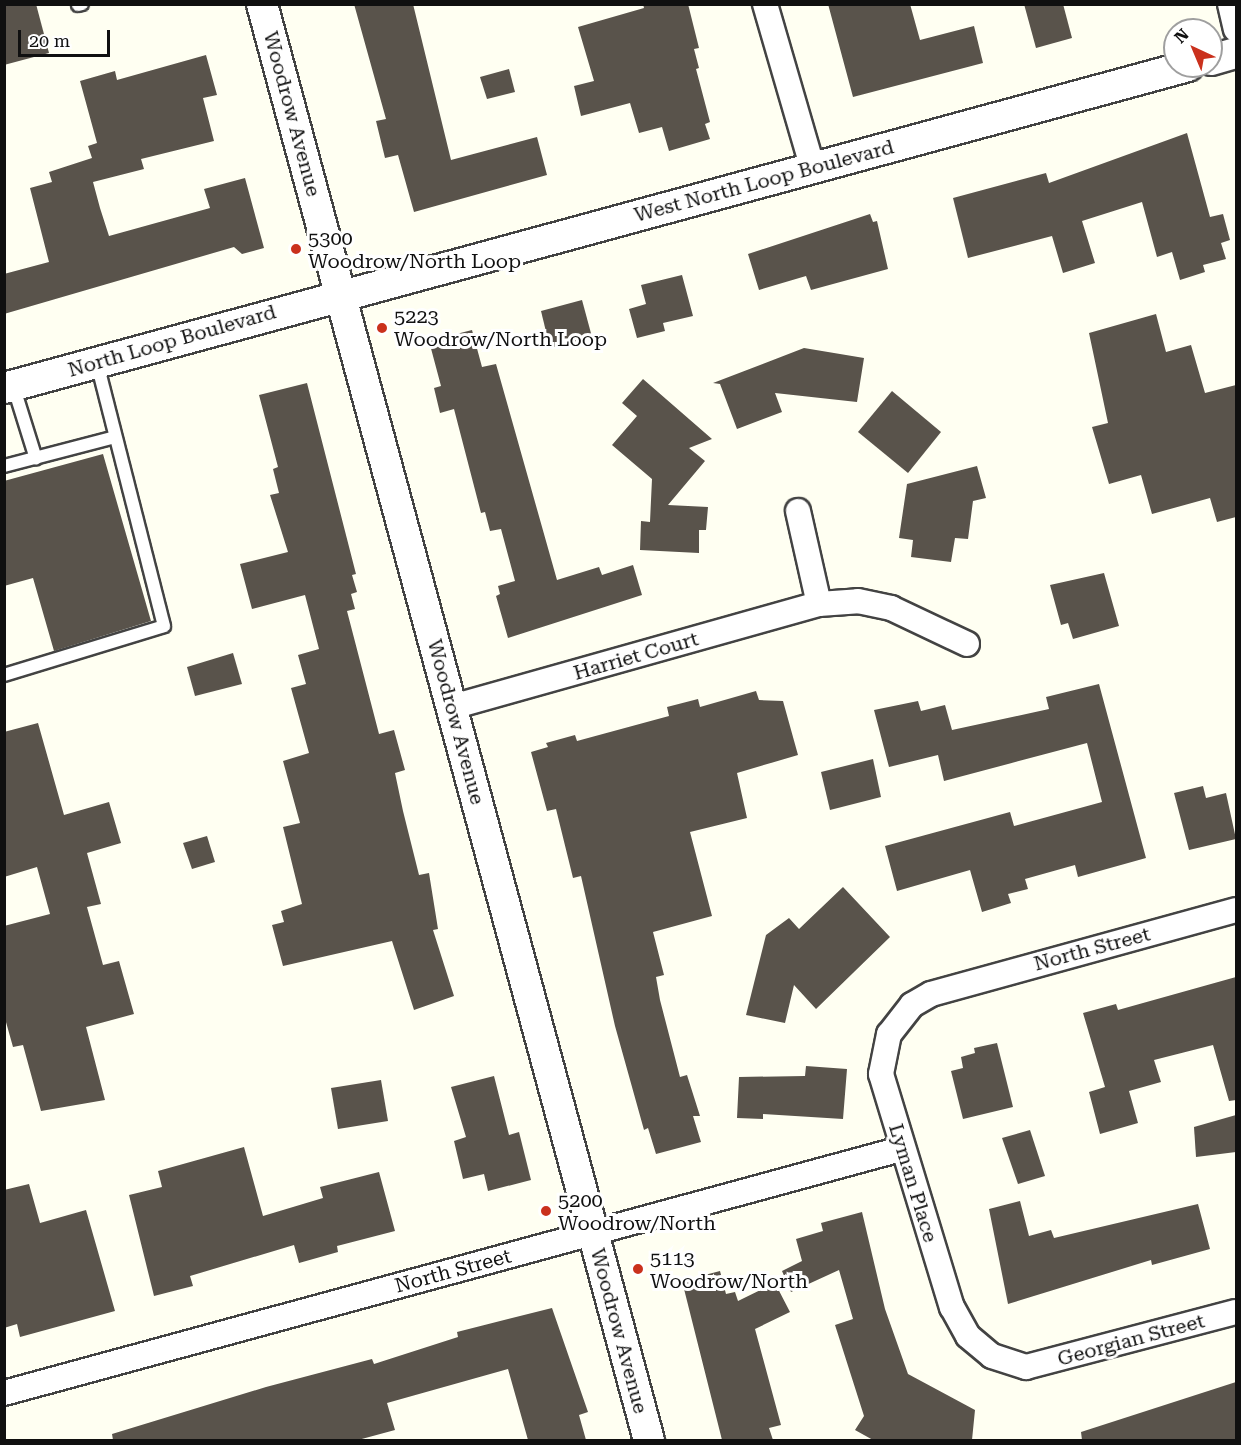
<!DOCTYPE html>
<style>
body{margin:0}
#map{position:relative;width:1241px;height:1445px;overflow:hidden;background:#fffff2;font-family:"Roboto Serif",serif}
div>[style]{position:absolute}
[style*='--x']{left:calc(var(--x)*1px);top:calc(var(--y)*1px);width:calc(var(--w)*1px);rotate:calc(var(--a)*1deg)}
.building>*{inset:0;background:#59534b}
.roads{filter:drop-shadow(2px 0 #434343) drop-shadow(-2px 0 #434343) drop-shadow(0 2px #434343) drop-shadow(0 -2px #434343)}
.service>*{height:12px;margin:-6px;padding:0 6px;transform-origin:6px;border-radius:6px;background:#fff}
.minor>*{height:24px;margin:-12px;padding:0 12px;transform-origin:12px;border-radius:12px;background:#fff}
.tertiary>*{height:30px;margin:-15px;padding:0 15px;transform-origin:15px;border-radius:15px;background:#fff}
.dots>*{width:16px;height:16px;translate:-50% -50%;box-sizing:border-box;border:3px solid #fff;border-radius:50%}
span{translate:-50% -50%;white-space:nowrap;text-align:center;line-height:1.15;-webkit-text-stroke:6px #fff;paint-order:stroke}
.street-label{font-size:20px;color:#101010}
.poi-label{font-size:20px;color:#101010}
.left{translate:0 -50%;text-align:left}
.frame{position:absolute;inset:0;border:6px solid #101010;pointer-events:none}
.north{position:absolute;left:1163px;top:18px;width:60px;height:60px;box-sizing:border-box;background:#fff;border:2px solid #9f9f9f;border-radius:50%;rotate:316deg;font-size:16px;font-weight:700;line-height:24px;text-align:center;color:#101010}
.north::after{content:'';display:block;margin:auto;width:21px;height:27px;background:#ca311d;clip-path:polygon(50% 0,100% 100%,50% 72%,0 100%)}
.scale{position:absolute;left:18px;top:30px;width:92px;height:27px;box-sizing:border-box;border:3px solid #101010;border-top:0;padding-left:8px;font-size:18px;line-height:21px;white-space:nowrap;color:#101010;-webkit-text-stroke:4px #fff;paint-order:stroke}
</style>
<div id="map">
<div class="building">
<i style="clip-path:polygon(4px 4px,36px 4px,49px 53px,4px 65px)"></i>
<i style="clip-path:polygon(354px 4px,413px 4px,451px 160px,537px 137px,547px 175px,414px 212px,398px 155px,385px 158px,376px 121px,386px 119px)"></i>
<i style="clip-path:polygon(643px 4px,688px 4px,699px 48px,694px 49px,699px 68px,696px 69px,710px 122px,705px 124px,710px 139px,669px 151px,662px 127px,639px 133px,630px 103px,581px 116px,574px 86px,594px 81px,578px 27px,644px 8px)"></i>
<i style="clip-path:polygon(828px 4px,910px 4px,920px 40px,974px 26px,983px 63px,853px 97px)"></i>
<i style="clip-path:polygon(1024px 4px,1063px 4px,1072px 38px,1036px 48px)"></i>
<i style="clip-path:polygon(206px 55px,217px 95px,203px 98px,214px 141px,141px 159px,144px 169px,93px 182px,100px 208px,109px 236px,210px 208px,204px 189px,245px 178px,264px 248px,242px 254px,234px 247px,4px 314px,4px 274px,49px 262px,30px 188px,52px 182px,49px 172px,92px 158px,88px 146px,97px 143px,80px 81px,115px 71px,117px 80px)"></i>
<i style="clip-path:polygon(509px 69px,515px 92px,487px 99px,480px 77px)"></i>
<i style="clip-path:polygon(1187px 133px,1210px 217px,1223px 214px,1230px 240px,1221px 243px,1226px 259px,1203px 265px,1205px 272px,1180px 280px,1172px 252px,1157px 257px,1142px 202px,1082px 221px,1095px 263px,1063px 273px,1052px 236px,968px 258px,953px 198px,1046px 173px,1049px 183px)"></i>
<i style="clip-path:polygon(870px 214px,873px 222px,877px 221px,888px 269px,811px 290px,806px 276px,759px 290px,748px 254px)"></i>
<i style="clip-path:polygon(682px 275px,693px 316px,663px 323px,665px 331px,637px 338px,629px 309px,646px 304px,641px 285px)"></i>
<i style="clip-path:polygon(582px 300px,592px 337px,550px 348px,541px 311px)"></i>
<i style="clip-path:polygon(1156px 314px,1166px 352px,1191px 345px,1205px 393px,1236px 385px,1236px 517px,1217px 522px,1210px 498px,1152px 514px,1141px 475px,1109px 484px,1092px 427px,1108px 423px,1089px 333px)"></i>
<i style="clip-path:polygon(472px 330px,482px 367px,496px 364px,557px 580px,599px 567px,602px 575px,633px 565px,642px 595px,508px 638px,496px 596px,500px 594px,498px 586px,515px 581px,501px 529px,490px 531px,485px 512px,481px 513px,454px 409px,440px 413px,434px 388px,441px 386px,429px 341px)"></i>
<i style="clip-path:polygon(804px 348px,864px 358px,857px 402px,775px 393px,782px 412px,737px 429px,720px 384px,713px 383px)"></i>
<i style="clip-path:polygon(643px 379px,712px 439px,689px 448px,705px 461px,668px 505px,708px 507px,706px 530px,699px 530px,699px 553px,640px 550px,641px 521px,650px 522px,652px 479px,612px 445px,637px 416px,622px 403px)"></i>
<i style="clip-path:polygon(307px 383px,356px 574px,352px 575px,357px 592px,351px 594px,355px 609px,347px 611px,379px 734px,394px 730px,405px 770px,395px 773px,403px 811px,419px 875px,429px 873px,438px 929px,433px 930px,454px 996px,414px 1010px,392px 941px,283px 966px,272px 925px,284px 922px,281px 911px,302px 904px,283px 827px,300px 823px,283px 761px,309px 753px,291px 688px,306px 684px,298px 655px,319px 649px,305px 595px,252px 609px,240px 564px,288px 552px,270px 495px,279px 493px,273px 469px,278px 467px,259px 395px)"></i>
<i style="clip-path:polygon(892px 391px,941px 432px,908px 473px,858px 432px)"></i>
<i style="clip-path:polygon(103px 454px,151px 621px,54px 651px,33px 578px,4px 586px,4px 481px)"></i>
<i style="clip-path:polygon(977px 466px,986px 498px,973px 501px,968px 539px,955px 538px,951px 562px,911px 557px,913px 540px,899px 538px,907px 484px)"></i>
<i style="clip-path:polygon(1104px 573px,1119px 626px,1073px 639px,1068px 623px,1061px 625px,1050px 585px)"></i>
<i style="clip-path:polygon(233px 653px,242px 684px,195px 696px,187px 667px)"></i>
<i style="clip-path:polygon(1099px 684px,1146px 858px,1078px 877px,1075px 865px,1025px 879px,1028px 889px,1008px 894px,1011px 903px,982px 912px,970px 870px,897px 891px,885px 846px,1010px 812px,1014px 826px,1102px 802px,1087px 743px,944px 781px,938px 755px,889px 767px,874px 710px,918px 701px,921px 711px,945px 705px,952px 730px,1049px 709px,1046px 697px)"></i>
<i style="clip-path:polygon(756px 691px,759px 700px,783px 701px,798px 755px,737px 773px,747px 818px,690px 832px,712px 916px,653px 932px,664px 975px,656px 977px,660px 1000px,680px 1077px,687px 1075px,700px 1116px,693px 1116px,701px 1142px,656px 1154px,648px 1128px,644px 1130px,615px 1026px,581px 876px,573px 878px,556px 809px,547px 811px,531px 752px,548px 747px,546px 743px,575px 735px,577px 741px,669px 716px,667px 707px,698px 699px,700px 707px)"></i>
<i style="clip-path:polygon(38px 723px,64px 815px,109px 802px,121px 843px,87px 853px,101px 904px,87px 907px,103px 965px,119px 961px,134px 1014px,86px 1027px,105px 1100px,41px 1111px,23px 1045px,13px 1047px,4px 1015px,4px 926px,50px 914px,37px 867px,4px 877px,4px 732px)"></i>
<i style="clip-path:polygon(873px 759px,881px 797px,830px 810px,821px 772px)"></i>
<i style="clip-path:polygon(1203px 786px,1206px 798px,1226px 793px,1236px 839px,1189px 850px,1174px 793px)"></i>
<i style="clip-path:polygon(207px 836px,215px 862px,192px 869px,183px 843px)"></i>
<i style="clip-path:polygon(843px 887px,890px 937px,816px 1009px,794px 985px,785px 1023px,746px 1015px,766px 935px,789px 918px,799px 929px)"></i>
<i style="clip-path:polygon(1236px 977px,1236px 1100px,1229px 1101px,1213px 1045px,1154px 1060px,1161px 1082px,1129px 1091px,1138px 1123px,1100px 1134px,1089px 1092px,1105px 1087px,1083px 1013px,1116px 1004px,1118px 1010px)"></i>
<i style="clip-path:polygon(997px 1043px,1013px 1107px,963px 1119px,951px 1071px,963px 1068px,961px 1057px,975px 1053px,974px 1048px)"></i>
<i style="clip-path:polygon(806px 1066px,847px 1069px,843px 1119px,763px 1114px,763px 1119px,737px 1118px,739px 1077px,805px 1076px)"></i>
<i style="clip-path:polygon(494px 1076px,509px 1135px,519px 1132px,531px 1180px,488px 1191px,484px 1174px,463px 1179px,454px 1141px,466px 1137px,451px 1087px)"></i>
<i style="clip-path:polygon(381px 1080px,388px 1121px,338px 1129px,331px 1088px)"></i>
<i style="clip-path:polygon(1236px 1115px,1236px 1152px,1196px 1157px,1194px 1127px)"></i>
<i style="clip-path:polygon(1030px 1130px,1045px 1176px,1018px 1184px,1002px 1138px)"></i>
<i style="clip-path:polygon(244px 1147px,263px 1216px,323px 1198px,320px 1187px,379px 1172px,395px 1231px,337px 1246px,338px 1252px,299px 1263px,294px 1245px,190px 1276px,193px 1286px,154px 1296px,129px 1195px,162px 1187px,158px 1171px)"></i>
<i style="clip-path:polygon(29px 1184px,40px 1223px,86px 1210px,115px 1311px,20px 1337px,17px 1324px,4px 1328px,4px 1190px)"></i>
<i style="clip-path:polygon(1020px 1201px,1029px 1236px,1051px 1230px,1054px 1238px,1198px 1204px,1210px 1249px,1152px 1265px,1151px 1260px,1008px 1304px,989px 1209px)"></i>
<i style="clip-path:polygon(862px 1212px,885px 1309px,908px 1374px,975px 1410px,972px 1440px,873px 1440px,855px 1430px,864px 1416px,835px 1325px,853px 1319px,839px 1270px,791px 1292px,782px 1271px,802px 1261px,796px 1239px,823px 1231px,821px 1223px)"></i>
<i style="clip-path:polygon(720px 1271px,726px 1294px,735px 1292px,738px 1301px,775px 1283px,790px 1312px,755px 1329px,781px 1425px,769px 1428px,773px 1440px,722px 1440px,682px 1281px)"></i>
<i style="clip-path:polygon(552px 1308px,588px 1412px,579px 1415px,586px 1440px,528px 1440px,508px 1369px,387px 1403px,395px 1430px,358px 1440px,113px 1440px,112px 1434px,266px 1387px,372px 1359px,374px 1364px,458px 1337px,457px 1332px)"></i>
<i style="clip-path:polygon(1236px 1382px,1236px 1440px,1082px 1440px,1081px 1432px)"></i>
</div>
<div class="roads">
<div class="service">
<i style="--x:78;--y:5;--w:4;--a:-14"></i>
<i style="--x:13;--y:385;--w:77;--a:72.7"></i>
<i style="--x:4;--y:466;--w:115;--a:-14.6"></i>
<i style="--x:4;--y:675;--w:167;--a:-17"></i>
<i style="--x:164;--y:626;--w:270;--a:-104.3"></i>
</div>
<div class="minor">
<i style="--x:765;--y:4;--w:172;--a:73.8"></i>
<i style="--x:1230;--y:4;--w:26;--a:77"></i>
<i style="--x:798;--y:511;--w:95;--a:77.3"></i>
<i style="--x:452;--y:707;--w:381;--a:-15.7"></i>
<i style="--x:819;--y:604;--w:39;--a:-4"></i>
<i style="--x:858;--y:601;--w:34;--a:12"></i>
<i style="--x:891;--y:608;--w:84;--a:25.3"></i>
<i style="--x:1236;--y:910;--w:316;--a:164.6"></i>
<i style="--x:931;--y:994;--w:22;--a:150"></i>
<i style="--x:912;--y:1005;--w:37;--a:128"></i>
<i style="--x:889;--y:1034;--w:41;--a:101.3"></i>
<i style="--x:881;--y:1074;--w:244;--a:73.1"></i>
<i style="--x:952;--y:1307;--w:33;--a:61"></i>
<i style="--x:968;--y:1336;--w:31;--a:40"></i>
<i style="--x:992;--y:1356;--w:36;--a:18"></i>
<i style="--x:1026;--y:1367;--w:217;--a:-14.7"></i>
<i style="--x:4;--y:1393;--w:930;--a:-15.22"></i>
</div>
<div class="tertiary">
<i style="--x:262;--y:4;--w:1487;--a:74.92"></i>
<i style="--x:1211;--y:60;--w:26;--a:-16"></i>
<i style="--x:4;--y:388;--w:1227;--a:-15.21"></i>
</div>
</div>
<div class="dots">
<i style="left:296px;top:249px;background:#ca311d"></i>
<i style="left:382px;top:328px;background:#ca311d"></i>
<i style="left:546px;top:1211px;background:#ca311d"></i>
<i style="left:638px;top:1269px;background:#ca311d"></i>
</div>
<div class="street-label">
<span style="left:292px;top:114px;rotate:75deg">Woodrow Avenue</span>
<span style="left:764px;top:181px;rotate:-15deg">West North Loop Boulevard</span>
<span style="left:172px;top:341px;rotate:-16deg">North Loop Boulevard</span>
<span style="left:636px;top:656px;rotate:-16deg">Harriet Court</span>
<span style="left:456px;top:722px;rotate:75deg">Woodrow Avenue</span>
<span style="left:1092px;top:949px;rotate:-15deg">North Street</span>
<span style="left:913px;top:1183px;rotate:73deg">Lyman Place</span>
<span style="left:453px;top:1271px;rotate:-15deg">North Street</span>
<span style="left:619px;top:1331px;rotate:75deg">Woodrow Avenue</span>
<span style="left:1131px;top:1340px;rotate:-15deg">Georgian Street</span>
</div>
<div class="poi-label">
<span class="left" style="left:308px;top:250px">5300<br>Woodrow/North Loop</span>
<span class="left" style="left:394px;top:328px">5223<br>Woodrow/North Loop</span>
<span class="left" style="left:558px;top:1212px">5200<br>Woodrow/North</span>
<span class="left" style="left:650px;top:1270px">5113<br>Woodrow/North</span>
</div>
<div class="frame"></div>
<div class="north">N</div>
<div class="scale">20 m</div>
</div>
